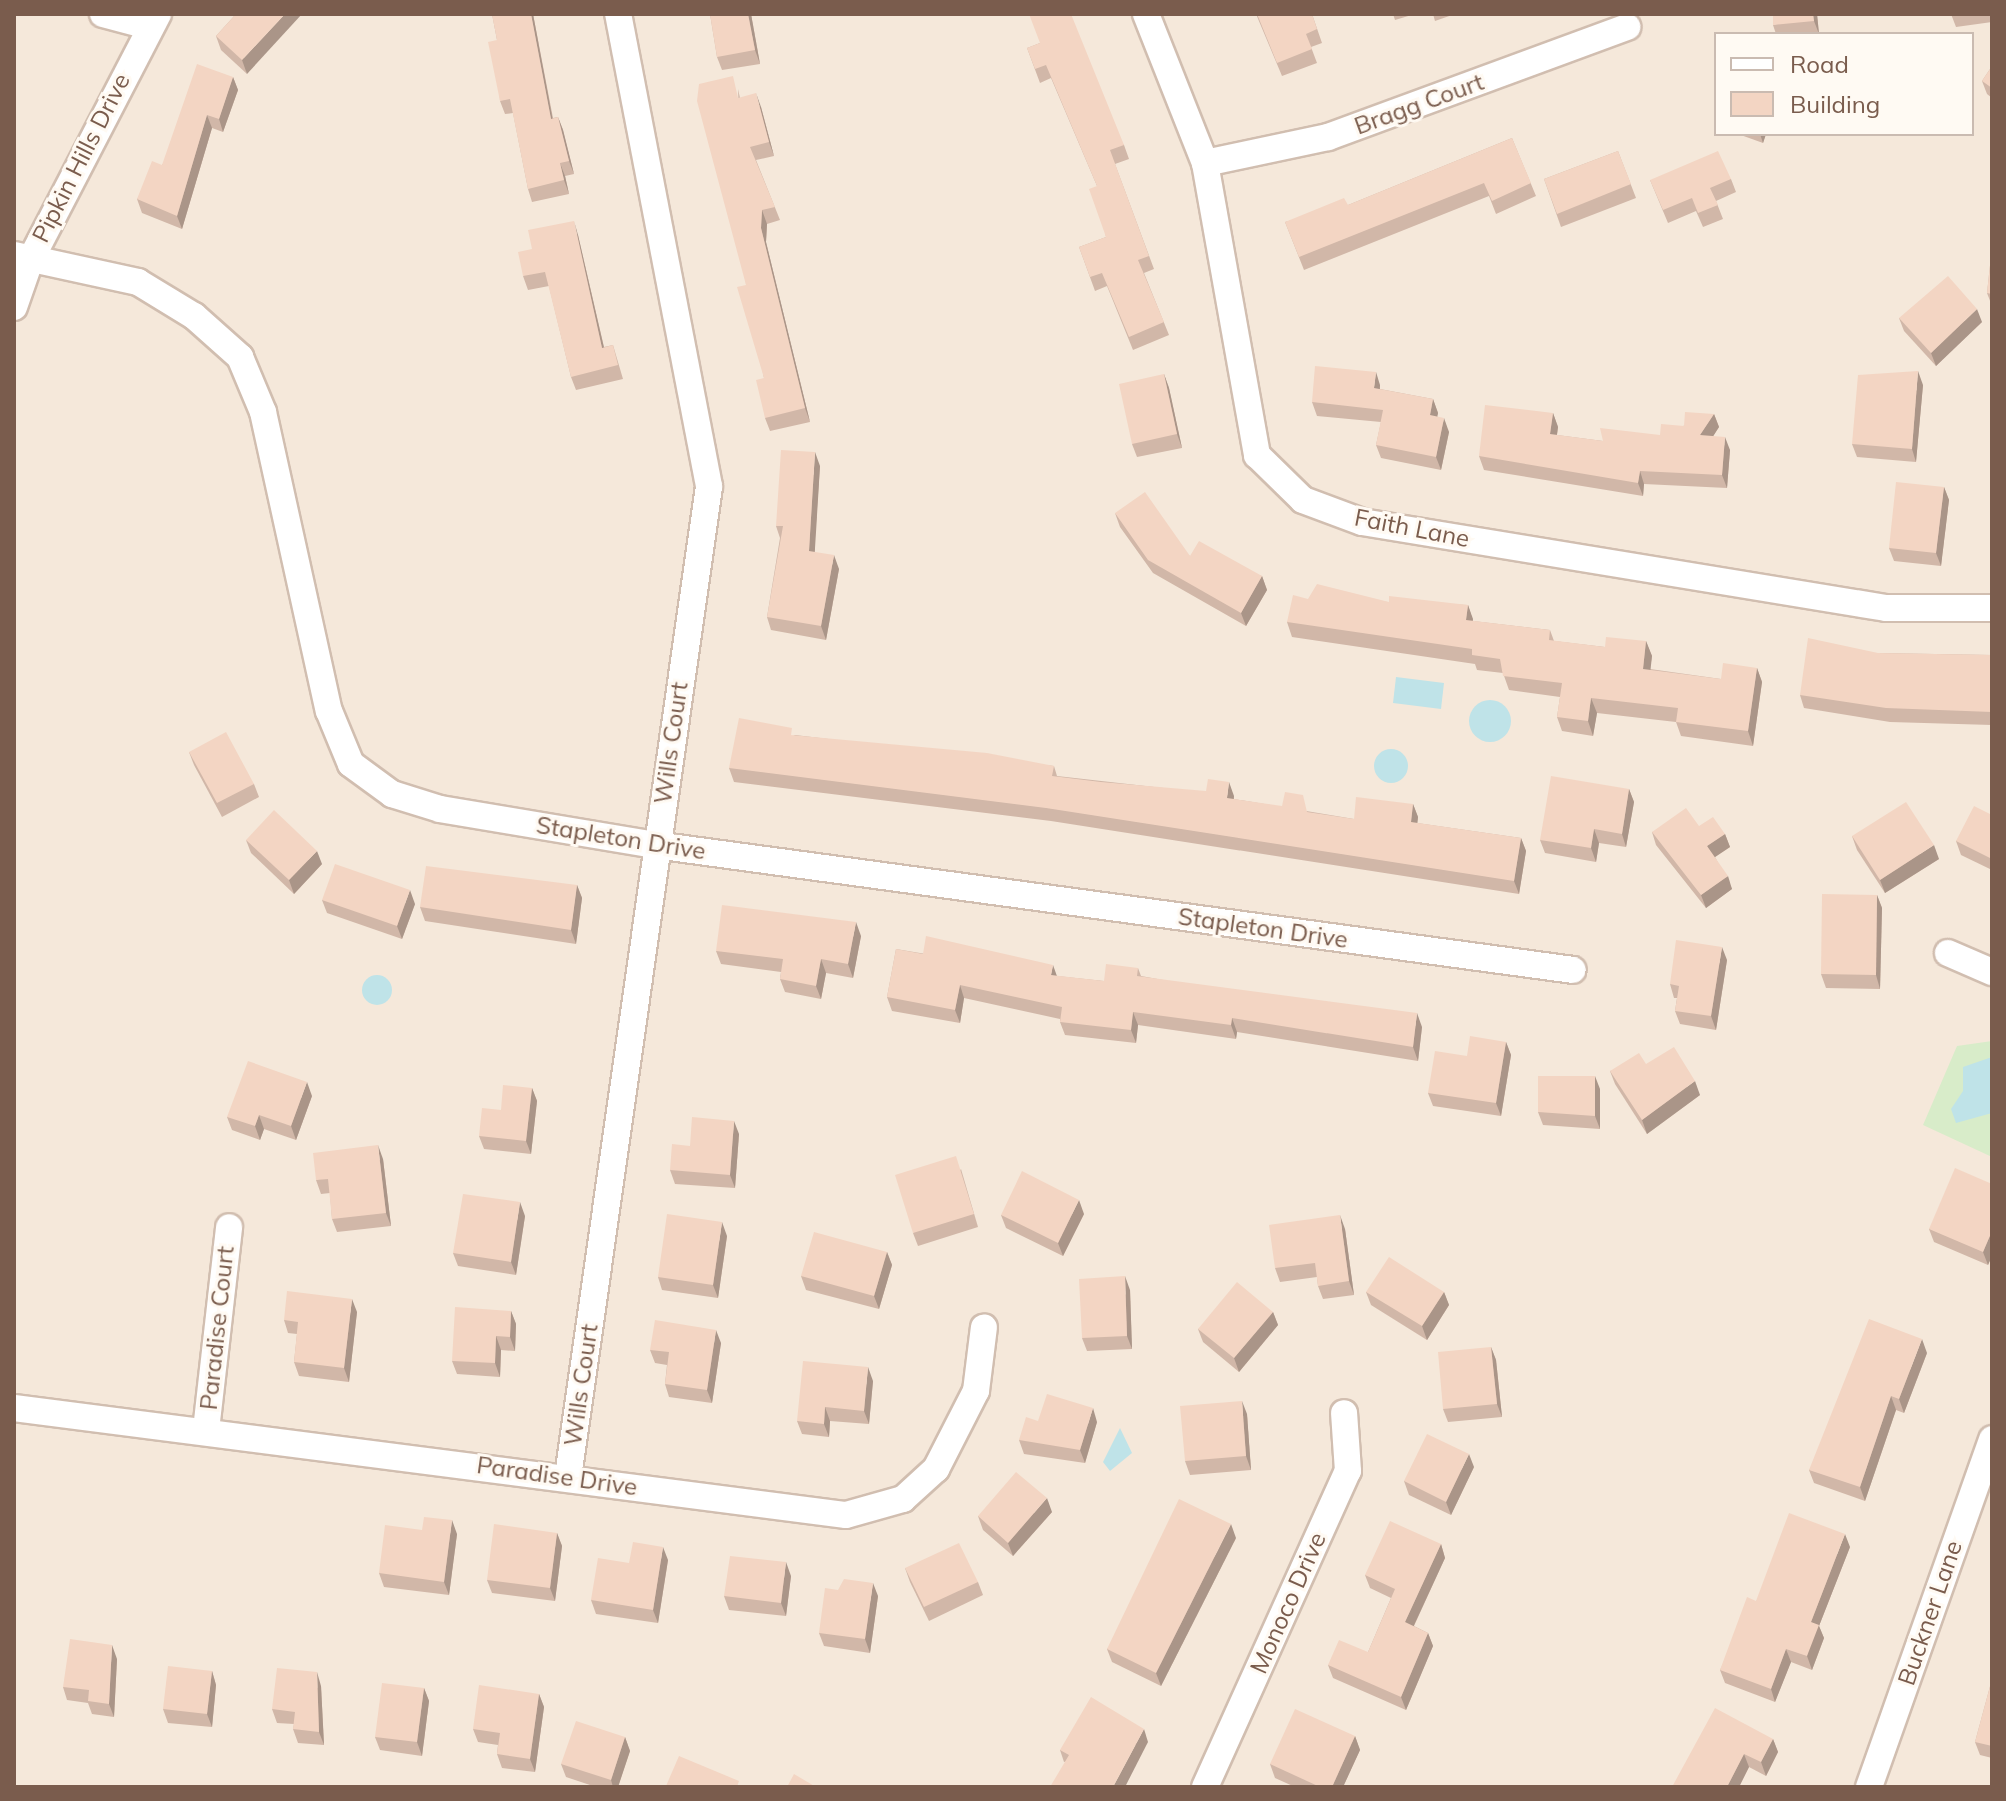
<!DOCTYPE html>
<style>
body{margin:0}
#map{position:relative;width:2006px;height:1801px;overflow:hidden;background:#fdf6ec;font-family:Mulish,sans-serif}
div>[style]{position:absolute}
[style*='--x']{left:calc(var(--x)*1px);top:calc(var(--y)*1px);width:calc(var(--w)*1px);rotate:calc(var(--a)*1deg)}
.residential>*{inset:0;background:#f5e8da}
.green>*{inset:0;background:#d8ecc9}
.water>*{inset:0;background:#bfe3e8}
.round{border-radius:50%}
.roads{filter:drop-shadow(2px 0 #d1beb0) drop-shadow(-2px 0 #d1beb0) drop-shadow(0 2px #d1beb0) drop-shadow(0 -2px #d1beb0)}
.minor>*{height:26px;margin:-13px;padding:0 13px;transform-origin:13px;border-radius:13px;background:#fff}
.wall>*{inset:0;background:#d1b7a8}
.shaded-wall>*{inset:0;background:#aa9588}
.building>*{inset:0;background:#f3d5c3}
span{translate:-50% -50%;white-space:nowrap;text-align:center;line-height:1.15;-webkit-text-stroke:6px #fffaf3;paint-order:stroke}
.street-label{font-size:24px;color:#7a5c4d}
.frame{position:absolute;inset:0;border:16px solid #7a5c4d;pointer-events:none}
.legend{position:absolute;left:1714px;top:32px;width:260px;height:104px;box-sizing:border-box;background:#fffaf3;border:2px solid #cabbb1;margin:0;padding:10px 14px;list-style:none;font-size:24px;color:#7a5c4d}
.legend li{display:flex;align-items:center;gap:16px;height:40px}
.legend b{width:40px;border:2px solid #cabbb1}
</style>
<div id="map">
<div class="residential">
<i style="clip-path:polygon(evenodd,14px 14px,1992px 14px,1992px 1787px,14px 1787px,14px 14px,1716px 34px,1972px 34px,1972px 134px,1716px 134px,1716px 34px)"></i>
</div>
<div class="green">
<i style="clip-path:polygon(1992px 1041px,1991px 1140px,1992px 1157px,1923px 1125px,1957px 1046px)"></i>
</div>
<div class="water">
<i style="clip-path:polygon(1396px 677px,1444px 683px,1441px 709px,1393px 703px)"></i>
<i class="round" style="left:1469px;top:700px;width:42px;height:42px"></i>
<i class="round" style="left:1374px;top:749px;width:34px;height:34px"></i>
<i class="round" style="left:362px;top:975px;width:30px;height:30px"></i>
<i style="clip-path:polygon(1992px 1057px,1992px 1113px,1956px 1123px,1951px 1109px,1963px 1091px,1963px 1067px)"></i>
<i style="clip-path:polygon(1120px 1428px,1132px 1453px,1110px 1471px,1103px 1462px)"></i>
</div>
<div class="roads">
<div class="minor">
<i style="--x:103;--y:14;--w:47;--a:14.9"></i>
<i style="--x:1146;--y:14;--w:160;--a:68.4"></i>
<i style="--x:1205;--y:163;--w:297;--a:79.9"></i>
<i style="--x:1257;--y:455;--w:64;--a:44.4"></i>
<i style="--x:1303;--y:500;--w:63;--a:20.4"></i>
<i style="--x:1362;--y:522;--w:531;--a:9.32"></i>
<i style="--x:1886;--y:608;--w:106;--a:0"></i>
<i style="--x:1205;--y:163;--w:126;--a:-11.9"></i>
<i style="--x:1328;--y:137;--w:319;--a:-20.2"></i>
<i style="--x:14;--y:255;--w:127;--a:12.3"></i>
<i style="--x:138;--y:282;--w:66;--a:31.3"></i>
<i style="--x:194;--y:316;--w:62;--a:41.7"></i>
<i style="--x:240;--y:357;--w:60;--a:67.3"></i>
<i style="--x:263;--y:412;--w:306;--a:77.6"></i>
<i style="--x:329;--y:711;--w:57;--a:67.5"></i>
<i style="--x:351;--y:764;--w:51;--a:36.2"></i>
<i style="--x:392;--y:794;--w:50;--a:17.4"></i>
<i style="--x:440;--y:809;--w:218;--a:9.5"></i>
<i style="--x:655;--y:845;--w:926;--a:7.75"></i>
<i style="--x:14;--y:307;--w:49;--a:-70.8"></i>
<i style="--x:30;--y:261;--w:278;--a:-62.6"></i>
<i style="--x:1948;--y:953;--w:48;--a:23.4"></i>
<i style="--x:14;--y:1408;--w:839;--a:7.33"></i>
<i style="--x:846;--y:1515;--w:59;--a:-15.7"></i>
<i style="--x:903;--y:1499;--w:45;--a:-42.3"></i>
<i style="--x:936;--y:1469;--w:88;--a:-62.9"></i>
<i style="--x:976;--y:1391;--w:64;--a:-82.9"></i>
<i style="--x:206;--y:1430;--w:204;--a:-83.5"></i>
<i style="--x:568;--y:1477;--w:1001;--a:-81.9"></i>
<i style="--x:709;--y:486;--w:481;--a:-100.9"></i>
<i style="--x:1205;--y:1787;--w:347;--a:-65.7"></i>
<i style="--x:1348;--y:1471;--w:58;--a:-93.9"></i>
<i style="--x:1869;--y:1787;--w:369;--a:-70.5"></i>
</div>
</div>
<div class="wall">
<i style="clip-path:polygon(236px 14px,247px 74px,221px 50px,216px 36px)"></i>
<i style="clip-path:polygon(492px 14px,533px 14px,553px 118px,558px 117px,563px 130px,574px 174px,565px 176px,569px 194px,532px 202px,528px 189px,513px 113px,505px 114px,500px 101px,497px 40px)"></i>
<i style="clip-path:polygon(710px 14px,751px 14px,760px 64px,722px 70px,717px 57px)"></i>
<i style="clip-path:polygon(1256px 14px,1312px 14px,1322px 43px,1311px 47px,1317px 63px,1282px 76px)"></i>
<i style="clip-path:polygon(1393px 14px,1415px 14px,1395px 20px)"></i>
<i style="clip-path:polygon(1433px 14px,1455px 14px,1435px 21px)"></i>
<i style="clip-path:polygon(1817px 14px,1819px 34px,1776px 34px,1773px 25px)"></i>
<i style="clip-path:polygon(1951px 14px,1992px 14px,1992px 22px,1956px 27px)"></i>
<i style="clip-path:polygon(1040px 43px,1124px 145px,1129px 159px,1115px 164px,1154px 269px,1144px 273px,1169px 335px,1133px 350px,1107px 286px,1095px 291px,1079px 247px,1106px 237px,1097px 186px,1051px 78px,1040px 83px,1027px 48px)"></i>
<i style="clip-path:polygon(1992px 66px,1992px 98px,1987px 94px,1982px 81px)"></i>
<i style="clip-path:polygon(233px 77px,238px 90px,223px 132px,212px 128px,182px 229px,142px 213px,137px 199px,162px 165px)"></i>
<i style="clip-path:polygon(738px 89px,740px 98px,761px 107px,774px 156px,756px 160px,780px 220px,767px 224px,766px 242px,810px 422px,770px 431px,765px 418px,764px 378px,746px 285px)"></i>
<i style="clip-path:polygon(1738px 134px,1766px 134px,1763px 143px)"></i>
<i style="clip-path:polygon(1512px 138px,1536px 196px,1496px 214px,1489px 196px,1304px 270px,1285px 222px,1348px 205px)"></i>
<i style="clip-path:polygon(1618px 151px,1636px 198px,1561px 227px,1544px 179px)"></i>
<i style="clip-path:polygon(1731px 179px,1736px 192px,1716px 201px,1723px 219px,1703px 227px,1696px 211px,1668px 223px,1650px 180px)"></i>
<i style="clip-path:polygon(578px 235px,604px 347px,613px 345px,623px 379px,576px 390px,571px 377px,549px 286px,528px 290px,523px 276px)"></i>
<i style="clip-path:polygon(1992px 247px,1992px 306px,1987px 293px)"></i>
<i style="clip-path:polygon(1899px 318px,1982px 322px,1936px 366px,1904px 331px)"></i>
<i style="clip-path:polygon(1164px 374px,1169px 388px,1182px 448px,1137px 457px,1132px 444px)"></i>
<i style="clip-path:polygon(1380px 385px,1380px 389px,1433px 399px,1438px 413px,1437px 416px,1449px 432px,1441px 470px,1381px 458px,1376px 445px,1381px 422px,1317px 416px,1312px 402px)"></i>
<i style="clip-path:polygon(1923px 385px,1916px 462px,1857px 457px,1852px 444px)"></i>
<i style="clip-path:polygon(1553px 413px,1558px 427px,1557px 435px,1603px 441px,1660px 435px,1714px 414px,1719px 427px,1713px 436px,1730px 450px,1727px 488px,1644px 484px,1643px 496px,1484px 470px,1479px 456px)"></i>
<i style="clip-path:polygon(820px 466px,814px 552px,839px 569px,826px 640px,771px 630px,767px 617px,780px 538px,776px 526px)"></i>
<i style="clip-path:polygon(1944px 487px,1949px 500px,1941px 566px,1894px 561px,1889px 548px)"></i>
<i style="clip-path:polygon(1115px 513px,1190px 556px,1262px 576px,1267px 590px,1246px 626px,1153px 573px,1120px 527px)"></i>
<i style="clip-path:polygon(1308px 599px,1468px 605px,1473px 621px,1550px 630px,1554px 641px,1605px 647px,1646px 641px,1652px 656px,1650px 669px,1721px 679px,1757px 668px,1762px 682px,1753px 746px,1681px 736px,1676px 722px,1597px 713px,1593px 736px,1562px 731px,1557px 717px,1560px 697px,1509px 690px,1503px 673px,1477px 670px,1475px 664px,1292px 637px,1287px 622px)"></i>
<i style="clip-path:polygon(1878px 653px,1992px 655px,1992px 725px,1890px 722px,1804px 708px,1800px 695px)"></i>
<i style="clip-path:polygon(795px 735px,1054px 766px,1057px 776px,1234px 796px,1234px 799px,1354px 819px,1413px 804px,1418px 817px,1417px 823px,1521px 838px,1526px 851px,1519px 894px,1051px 821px,734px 782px,729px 768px)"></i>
<i style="clip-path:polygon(189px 752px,254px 784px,259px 797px,222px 817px,194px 765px)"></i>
<i style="clip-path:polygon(1629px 789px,1634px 802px,1626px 847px,1599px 843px,1596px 862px,1545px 853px,1540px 840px)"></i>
<i style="clip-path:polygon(1992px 815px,1992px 870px,1961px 855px,1956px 841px)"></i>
<i style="clip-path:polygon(1699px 826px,1725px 834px,1730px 847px,1715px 857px,1732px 889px,1706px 908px,1656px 845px,1652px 832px)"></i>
<i style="clip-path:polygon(1852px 836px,1939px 859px,1885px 893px,1857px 850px)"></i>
<i style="clip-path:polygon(246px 840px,322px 864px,294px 894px,251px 853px)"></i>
<i style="clip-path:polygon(577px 885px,582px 898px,576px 944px,425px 921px,420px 907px)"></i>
<i style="clip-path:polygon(1877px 895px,1882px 908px,1880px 989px,1826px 988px,1821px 974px)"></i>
<i style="clip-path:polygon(322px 900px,415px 904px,402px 939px,327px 913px)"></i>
<i style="clip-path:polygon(861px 936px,853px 978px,826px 973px,821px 999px,785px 992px,780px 979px,781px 972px,721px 964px,716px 951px)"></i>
<i style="clip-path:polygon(896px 949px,1057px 976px,1104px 981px,1138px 968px,1141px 976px,1422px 1027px,1418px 1061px,1237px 1032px,1236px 1039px,1138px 1025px,1136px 1043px,1065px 1035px,1060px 1022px,1060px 1019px,964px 998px,960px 1023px,892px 1011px,887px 997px)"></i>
<i style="clip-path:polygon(1727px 960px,1716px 1030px,1680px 1024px,1675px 1011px,1677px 998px,1674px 998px,1670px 984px)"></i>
<i style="clip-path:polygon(1506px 1042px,1511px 1055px,1501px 1116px,1433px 1106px,1428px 1093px,1467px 1056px)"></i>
<i style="clip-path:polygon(1646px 1064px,1700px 1095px,1647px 1134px,1615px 1084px,1610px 1071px)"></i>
<i style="clip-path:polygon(532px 1088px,537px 1101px,531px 1154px,484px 1149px,479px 1136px,501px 1110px)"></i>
<i style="clip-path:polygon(1600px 1089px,1600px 1129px,1543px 1125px,1538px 1112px)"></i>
<i style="clip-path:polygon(312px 1096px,296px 1140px,264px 1129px,260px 1140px,232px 1130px,227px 1117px)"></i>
<i style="clip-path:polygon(739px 1134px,735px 1188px,675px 1184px,670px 1170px,690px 1146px)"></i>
<i style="clip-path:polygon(383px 1159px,391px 1226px,337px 1232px,332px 1219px,330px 1193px,321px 1194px,316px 1180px)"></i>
<i style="clip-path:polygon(961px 1169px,978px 1227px,918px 1246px,913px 1233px)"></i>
<i style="clip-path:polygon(1992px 1184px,1992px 1256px,1988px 1265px,1934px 1242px,1929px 1229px)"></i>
<i style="clip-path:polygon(1084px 1214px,1063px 1256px,1006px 1228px,1001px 1215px)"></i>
<i style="clip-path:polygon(525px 1216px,516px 1275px,458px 1266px,453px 1253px)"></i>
<i style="clip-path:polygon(1345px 1229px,1354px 1295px,1323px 1299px,1318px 1286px,1317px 1277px,1280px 1282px,1275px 1268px)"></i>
<i style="clip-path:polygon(727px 1236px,718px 1298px,662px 1290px,658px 1277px)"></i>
<i style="clip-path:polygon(887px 1252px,892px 1265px,879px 1309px,806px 1290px,801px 1276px)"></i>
<i style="clip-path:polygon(1130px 1290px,1132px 1349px,1087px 1351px,1082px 1338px)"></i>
<i style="clip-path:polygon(1366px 1292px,1444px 1292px,1449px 1305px,1427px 1340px,1371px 1305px)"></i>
<i style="clip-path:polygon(511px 1311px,516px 1324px,515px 1351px,501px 1350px,500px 1377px,457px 1374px,452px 1361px)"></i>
<i style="clip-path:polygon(357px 1312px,349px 1382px,299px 1376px,294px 1362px,297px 1334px,288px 1333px,284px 1320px)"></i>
<i style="clip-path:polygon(1273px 1312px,1278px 1325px,1239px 1372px,1203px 1342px,1198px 1329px)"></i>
<i style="clip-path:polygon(721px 1343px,712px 1403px,669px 1397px,665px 1384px,667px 1365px,655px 1363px,650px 1350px)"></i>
<i style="clip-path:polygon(1491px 1347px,1496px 1360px,1502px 1417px,1448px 1422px,1443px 1409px)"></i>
<i style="clip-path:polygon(1927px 1353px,1904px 1413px,1896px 1410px,1865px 1501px,1814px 1483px,1809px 1470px)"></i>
<i style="clip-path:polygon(873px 1381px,869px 1424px,830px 1421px,829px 1437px,802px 1434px,797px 1421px)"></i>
<i style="clip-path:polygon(1247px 1414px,1251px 1470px,1190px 1475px,1185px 1461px)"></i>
<i style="clip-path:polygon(1097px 1422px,1085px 1463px,1024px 1454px,1019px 1440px)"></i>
<i style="clip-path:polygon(1474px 1467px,1451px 1515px,1409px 1495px,1404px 1481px)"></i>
<i style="clip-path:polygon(1052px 1512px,1013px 1556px,983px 1530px,978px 1516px)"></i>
<i style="clip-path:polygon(422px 1530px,457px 1534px,449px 1595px,384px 1587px,379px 1573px)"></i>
<i style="clip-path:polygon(557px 1533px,562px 1546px,555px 1601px,492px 1593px,487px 1580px)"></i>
<i style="clip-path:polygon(1236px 1538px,1161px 1686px,1112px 1662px,1107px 1649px)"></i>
<i style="clip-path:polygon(1441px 1544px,1445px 1558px,1414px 1626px,1428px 1633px,1433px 1646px,1406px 1710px,1333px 1678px,1328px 1665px,1368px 1652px,1391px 1598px,1370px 1588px,1365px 1575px)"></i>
<i style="clip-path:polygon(1850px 1547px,1819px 1626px,1824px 1638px,1812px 1670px,1791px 1662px,1775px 1702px,1725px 1683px,1720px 1670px,1756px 1601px)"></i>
<i style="clip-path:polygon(668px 1560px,658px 1623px,596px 1614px,591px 1600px,629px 1563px)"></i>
<i style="clip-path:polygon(905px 1568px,978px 1582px,983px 1595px,929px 1621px,910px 1582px)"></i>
<i style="clip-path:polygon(791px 1576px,786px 1616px,729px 1610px,724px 1596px)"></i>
<i style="clip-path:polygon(878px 1596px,870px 1653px,824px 1646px,819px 1633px)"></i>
<i style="clip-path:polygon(117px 1659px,114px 1717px,92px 1714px,88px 1703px,67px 1700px,63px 1687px)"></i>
<i style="clip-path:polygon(212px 1671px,216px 1685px,212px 1727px,168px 1723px,163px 1709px)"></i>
<i style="clip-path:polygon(1992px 1679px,1992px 1758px,1980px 1755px,1975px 1742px)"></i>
<i style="clip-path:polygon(321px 1686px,324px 1745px,298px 1743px,293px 1729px,294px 1724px,277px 1723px,272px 1709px)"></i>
<i style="clip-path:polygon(424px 1688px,429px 1701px,422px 1756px,380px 1750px,375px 1737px)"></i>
<i style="clip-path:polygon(539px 1694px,544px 1707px,535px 1772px,502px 1768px,497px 1754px,498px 1745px,478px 1742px,473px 1729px)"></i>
<i style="clip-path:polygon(1355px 1736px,1360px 1750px,1343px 1787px,1295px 1787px,1275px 1778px,1270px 1764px)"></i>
<i style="clip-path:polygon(625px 1737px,630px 1751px,618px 1787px,596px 1787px,566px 1777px,561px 1764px)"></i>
<i style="clip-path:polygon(1773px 1739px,1778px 1752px,1766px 1776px,1749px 1767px,1739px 1787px,1672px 1787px)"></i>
<i style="clip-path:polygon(1148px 1742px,1064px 1762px,1060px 1750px)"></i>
</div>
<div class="shaded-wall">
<i style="clip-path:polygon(285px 14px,302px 14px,247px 74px,242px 60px)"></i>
<i style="clip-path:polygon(531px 14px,533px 14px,555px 132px,551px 119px)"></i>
<i style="clip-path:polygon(748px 14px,751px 14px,760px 64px,755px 50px)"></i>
<i style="clip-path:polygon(1813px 14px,1817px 14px,1819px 34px,1814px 21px)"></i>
<i style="clip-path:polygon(233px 77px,238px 90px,223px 132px,219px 119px)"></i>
<i style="clip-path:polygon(756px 93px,761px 107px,774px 156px,769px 142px)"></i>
<i style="clip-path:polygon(207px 115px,212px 128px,182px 229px,177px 216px)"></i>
<i style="clip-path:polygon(558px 117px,563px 130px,574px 174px,569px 161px)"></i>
<i style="clip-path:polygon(1760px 134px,1766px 134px,1763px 143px)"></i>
<i style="clip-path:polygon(560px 163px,565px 176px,569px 194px,564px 180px)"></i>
<i style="clip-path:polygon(762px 210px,767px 224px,766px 242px,810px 422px,805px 408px,761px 228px)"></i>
<i style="clip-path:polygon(574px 221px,578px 235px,607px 361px,602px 348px)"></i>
<i style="clip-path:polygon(1977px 309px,1982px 322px,1936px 366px,1931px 353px)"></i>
<i style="clip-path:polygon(1918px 371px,1923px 385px,1916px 462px,1912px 449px)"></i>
<i style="clip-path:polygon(1376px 372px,1380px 385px,1379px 401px,1374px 388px)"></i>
<i style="clip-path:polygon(1164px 374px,1169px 388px,1182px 448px,1177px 434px)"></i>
<i style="clip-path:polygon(1433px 399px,1438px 413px,1435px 428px,1430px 415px)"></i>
<i style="clip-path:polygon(1553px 413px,1558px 427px,1555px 448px,1550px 434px)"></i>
<i style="clip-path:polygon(1714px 414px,1719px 427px,1705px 449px,1700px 435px)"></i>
<i style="clip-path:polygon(1444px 418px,1449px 432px,1441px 470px,1436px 457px)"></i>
<i style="clip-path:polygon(1725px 437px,1730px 450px,1727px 488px,1722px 475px)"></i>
<i style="clip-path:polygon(815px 452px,820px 466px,814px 565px,809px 551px)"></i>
<i style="clip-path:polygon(1640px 471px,1644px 484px,1643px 496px,1638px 483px)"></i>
<i style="clip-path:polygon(1944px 487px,1949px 500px,1941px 566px,1936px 553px)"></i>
<i style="clip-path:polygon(834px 555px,839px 569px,826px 640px,821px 626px)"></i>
<i style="clip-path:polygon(1262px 576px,1267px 590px,1246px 626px,1241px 613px)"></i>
<i style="clip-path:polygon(1468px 605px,1473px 619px,1471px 634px,1466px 620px)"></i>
<i style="clip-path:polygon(1646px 641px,1652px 656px,1649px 683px,1643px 669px)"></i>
<i style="clip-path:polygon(1757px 668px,1762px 682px,1753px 746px,1748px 731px)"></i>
<i style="clip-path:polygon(1591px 698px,1597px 713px,1593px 736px,1588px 721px)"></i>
<i style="clip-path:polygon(1229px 782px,1234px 796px,1232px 812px,1227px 798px)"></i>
<i style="clip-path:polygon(1629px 789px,1634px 802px,1626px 847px,1622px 834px)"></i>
<i style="clip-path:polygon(1413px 804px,1418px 817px,1416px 836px,1411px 822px)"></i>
<i style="clip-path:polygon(1594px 829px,1599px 843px,1596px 862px,1591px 848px)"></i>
<i style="clip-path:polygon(1725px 834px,1730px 847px,1712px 859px,1707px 846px)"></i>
<i style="clip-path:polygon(1521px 838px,1526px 851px,1519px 894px,1514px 881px)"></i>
<i style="clip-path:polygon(1934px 845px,1939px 859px,1885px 893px,1880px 880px)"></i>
<i style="clip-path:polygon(317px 851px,322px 864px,294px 894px,289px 880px)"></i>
<i style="clip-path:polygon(1728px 876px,1732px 889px,1706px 908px,1701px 895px)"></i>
<i style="clip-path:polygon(577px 885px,582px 898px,576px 944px,571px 930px)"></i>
<i style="clip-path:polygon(410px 890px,415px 904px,402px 939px,397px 926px)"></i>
<i style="clip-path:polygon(1877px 895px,1882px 908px,1880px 989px,1876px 975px)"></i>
<i style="clip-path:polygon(856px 922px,861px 936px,853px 978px,848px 964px)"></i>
<i style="clip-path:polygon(1722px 947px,1727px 960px,1716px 1030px,1711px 1016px)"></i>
<i style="clip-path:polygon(821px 959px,826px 973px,821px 999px,816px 986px)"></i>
<i style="clip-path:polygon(1053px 965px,1058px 979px,1051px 975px)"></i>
<i style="clip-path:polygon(960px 985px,964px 998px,960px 1023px,955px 1010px)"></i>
<i style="clip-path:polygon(1133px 1012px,1138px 1025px,1136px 1043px,1131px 1030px)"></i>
<i style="clip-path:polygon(1417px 1013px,1422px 1027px,1418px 1061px,1413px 1047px)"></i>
<i style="clip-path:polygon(1232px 1018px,1237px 1032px,1236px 1039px,1231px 1025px)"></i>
<i style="clip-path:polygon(1506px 1042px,1511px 1055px,1501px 1116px,1496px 1103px)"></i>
<i style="clip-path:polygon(1595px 1076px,1600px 1089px,1600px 1129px,1595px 1116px)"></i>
<i style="clip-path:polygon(1695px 1081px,1700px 1095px,1647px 1134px,1642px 1120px)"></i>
<i style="clip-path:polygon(307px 1082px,312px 1096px,296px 1140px,291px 1126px)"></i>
<i style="clip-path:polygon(532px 1088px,537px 1101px,531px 1154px,526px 1141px)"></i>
<i style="clip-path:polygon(259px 1115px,264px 1129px,260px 1140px,255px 1126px)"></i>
<i style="clip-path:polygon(734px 1121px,739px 1134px,735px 1188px,730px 1175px)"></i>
<i style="clip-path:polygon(378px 1145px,383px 1159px,391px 1226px,386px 1213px)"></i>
<i style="clip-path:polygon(1079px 1200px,1084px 1214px,1063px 1256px,1058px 1243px)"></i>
<i style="clip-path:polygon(520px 1202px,525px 1216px,516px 1275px,511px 1262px)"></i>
<i style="clip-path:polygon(1340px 1215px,1345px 1229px,1354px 1295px,1349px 1281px)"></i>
<i style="clip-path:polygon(722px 1222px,727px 1236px,718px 1298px,713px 1285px)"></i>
<i style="clip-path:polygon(1992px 1231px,1992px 1256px,1988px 1265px,1983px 1252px)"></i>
<i style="clip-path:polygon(887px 1252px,892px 1265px,879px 1309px,874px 1296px)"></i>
<i style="clip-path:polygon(1125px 1276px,1130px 1290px,1132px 1349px,1127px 1336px)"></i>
<i style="clip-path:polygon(1444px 1292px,1449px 1305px,1427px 1340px,1422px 1326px)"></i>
<i style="clip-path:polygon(352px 1299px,357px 1312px,349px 1382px,344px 1368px)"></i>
<i style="clip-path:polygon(511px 1311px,516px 1324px,515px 1351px,510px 1337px)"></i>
<i style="clip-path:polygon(1273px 1312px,1278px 1325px,1239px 1372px,1234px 1358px)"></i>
<i style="clip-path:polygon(716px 1330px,721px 1343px,712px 1403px,707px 1390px)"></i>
<i style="clip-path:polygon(496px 1336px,501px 1350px,500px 1377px,495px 1363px)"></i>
<i style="clip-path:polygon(1922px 1339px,1927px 1353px,1904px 1413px,1899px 1399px)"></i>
<i style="clip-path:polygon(1491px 1347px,1496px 1360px,1502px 1417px,1497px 1404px)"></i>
<i style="clip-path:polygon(868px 1367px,873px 1381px,869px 1424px,864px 1411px)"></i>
<i style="clip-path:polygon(1891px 1396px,1896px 1410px,1865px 1501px,1860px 1487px)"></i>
<i style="clip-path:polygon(1242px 1401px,1247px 1414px,1251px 1470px,1246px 1456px)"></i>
<i style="clip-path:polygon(825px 1407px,830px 1421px,829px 1437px,824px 1424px)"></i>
<i style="clip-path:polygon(1093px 1408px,1097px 1422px,1085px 1463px,1080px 1450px)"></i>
<i style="clip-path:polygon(1469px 1454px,1474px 1467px,1451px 1515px,1446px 1502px)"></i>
<i style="clip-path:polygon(1047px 1498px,1052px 1512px,1013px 1556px,1008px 1543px)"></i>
<i style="clip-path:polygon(452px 1520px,457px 1534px,449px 1595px,444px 1582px)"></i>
<i style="clip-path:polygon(1231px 1524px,1236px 1538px,1161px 1686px,1156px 1673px)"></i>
<i style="clip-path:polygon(557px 1533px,562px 1546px,555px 1601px,550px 1588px)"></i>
<i style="clip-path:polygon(1845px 1534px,1850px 1547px,1819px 1626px,1824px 1638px,1812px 1670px,1807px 1656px,1811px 1622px)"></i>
<i style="clip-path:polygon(1441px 1544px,1445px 1558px,1409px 1636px,1405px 1622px)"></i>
<i style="clip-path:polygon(663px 1547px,668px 1560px,658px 1623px,653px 1610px)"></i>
<i style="clip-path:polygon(786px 1562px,791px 1576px,786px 1616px,781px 1603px)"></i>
<i style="clip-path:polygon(873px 1583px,878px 1596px,870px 1653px,865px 1639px)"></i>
<i style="clip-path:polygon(1428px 1633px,1433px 1646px,1406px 1710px,1401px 1697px)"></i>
<i style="clip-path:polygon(112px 1645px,117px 1659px,114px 1717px,109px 1704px)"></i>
<i style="clip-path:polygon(1786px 1649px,1791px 1662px,1775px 1702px,1771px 1689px)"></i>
<i style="clip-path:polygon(212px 1671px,216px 1685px,212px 1727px,207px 1714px)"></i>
<i style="clip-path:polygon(317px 1672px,321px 1686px,324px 1745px,319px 1732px)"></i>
<i style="clip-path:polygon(424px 1688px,429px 1701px,422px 1756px,417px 1742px)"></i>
<i style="clip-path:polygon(539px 1694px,544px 1707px,535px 1772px,530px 1759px)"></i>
<i style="clip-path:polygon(1144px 1729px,1148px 1742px,1125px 1787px,1113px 1787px)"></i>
<i style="clip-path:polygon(1355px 1736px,1360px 1750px,1343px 1787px,1332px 1787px)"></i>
<i style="clip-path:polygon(625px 1737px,630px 1751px,618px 1787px,613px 1787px,611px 1780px)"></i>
<i style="clip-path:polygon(1773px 1739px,1778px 1752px,1766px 1776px,1761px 1762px)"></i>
<i style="clip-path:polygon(1744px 1754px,1749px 1767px,1739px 1787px,1727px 1787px)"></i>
</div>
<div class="building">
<i style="clip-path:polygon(236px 14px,285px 14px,242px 60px,216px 36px)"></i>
<i style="clip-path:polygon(492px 14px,531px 14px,551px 119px,558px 117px,569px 161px,560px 163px,564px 180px,528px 189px,510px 99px,500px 101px,488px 42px,497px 40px)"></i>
<i style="clip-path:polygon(710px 14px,748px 14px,755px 50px,717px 57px)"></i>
<i style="clip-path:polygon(1029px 14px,1071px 14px,1124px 145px,1110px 150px,1149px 256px,1138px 260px,1164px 322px,1129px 337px,1102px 273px,1090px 277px,1079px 247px,1106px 237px,1089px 189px,1097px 186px,1046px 65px,1035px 69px,1027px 48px,1040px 43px)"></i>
<i style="clip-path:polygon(1257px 14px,1312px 14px,1317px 29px,1306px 34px,1312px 49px,1277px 63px)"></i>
<i style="clip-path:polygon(1773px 14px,1813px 14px,1814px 21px,1773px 25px)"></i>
<i style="clip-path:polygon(197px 64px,233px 77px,219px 119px,207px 115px,177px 216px,137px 199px,152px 161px,162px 165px)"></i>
<i style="clip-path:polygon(1992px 66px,1992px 88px,1982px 81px)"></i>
<i style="clip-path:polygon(733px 76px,738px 98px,756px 93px,769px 142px,750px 147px,775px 207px,762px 210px,761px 228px,805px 408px,765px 418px,756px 380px,764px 378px,737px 287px,746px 285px,697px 101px,699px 84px)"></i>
<i style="clip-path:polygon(1512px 138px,1531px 183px,1492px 201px,1484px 183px,1299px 257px,1285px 222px,1344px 198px,1348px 205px)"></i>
<i style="clip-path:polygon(1618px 151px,1631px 184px,1557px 214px,1544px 179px)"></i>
<i style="clip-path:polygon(1718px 151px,1731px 179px,1710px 188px,1718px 205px,1698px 213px,1692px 198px,1663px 210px,1650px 180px)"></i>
<i style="clip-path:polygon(574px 221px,602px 348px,613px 345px,618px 365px,571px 377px,545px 272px,523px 276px,518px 252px,532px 249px,528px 230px)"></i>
<i style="clip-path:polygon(1992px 247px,1992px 294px,1987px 293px)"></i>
<i style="clip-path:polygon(1948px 276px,1977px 309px,1931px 353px,1899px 318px)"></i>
<i style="clip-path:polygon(1315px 366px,1376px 372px,1374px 388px,1433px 399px,1430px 415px,1444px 418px,1436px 457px,1376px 445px,1383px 410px,1312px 402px)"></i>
<i style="clip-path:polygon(1918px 371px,1912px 449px,1852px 444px,1858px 375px)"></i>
<i style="clip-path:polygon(1164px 374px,1177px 434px,1132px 444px,1119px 384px)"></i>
<i style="clip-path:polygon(1485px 405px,1553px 413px,1550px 434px,1603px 441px,1600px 428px,1660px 435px,1661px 424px,1684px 426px,1685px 412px,1714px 414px,1700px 435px,1725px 437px,1722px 475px,1640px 471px,1638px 483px,1479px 456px)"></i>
<i style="clip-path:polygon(781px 450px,815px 452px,809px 551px,834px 555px,821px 626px,767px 617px,783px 526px,776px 526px)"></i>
<i style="clip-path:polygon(1896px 482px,1944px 487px,1936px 553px,1889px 548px)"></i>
<i style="clip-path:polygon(1145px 492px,1190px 556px,1199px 541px,1262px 576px,1241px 613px,1148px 560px,1115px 513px)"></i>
<i style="clip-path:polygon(1317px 584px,1389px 602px,1389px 596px,1468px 605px,1466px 620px,1550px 630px,1549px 640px,1605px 647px,1606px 637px,1646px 641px,1643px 669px,1721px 679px,1723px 663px,1757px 668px,1748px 731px,1676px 722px,1678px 708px,1591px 698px,1588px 721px,1557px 717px,1562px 683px,1503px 676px,1500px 659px,1472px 655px,1472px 649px,1287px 622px,1293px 595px,1308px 599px)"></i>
<i style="clip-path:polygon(1808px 638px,1878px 653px,1992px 655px,1992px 712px,1886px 708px,1800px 695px)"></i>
<i style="clip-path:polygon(739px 718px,792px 728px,791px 735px,987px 753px,1054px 766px,1052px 776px,1101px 782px,1206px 791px,1208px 779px,1229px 782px,1227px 798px,1282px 806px,1285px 792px,1303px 795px,1307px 812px,1354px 819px,1356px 797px,1413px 804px,1411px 822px,1521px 838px,1514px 881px,1046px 808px,729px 768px)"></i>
<i style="clip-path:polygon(226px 732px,254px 784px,217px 803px,189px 752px)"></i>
<i style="clip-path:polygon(1551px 776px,1629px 789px,1622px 834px,1594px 829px,1591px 848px,1540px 840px)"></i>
<i style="clip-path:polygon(1906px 802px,1934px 845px,1880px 880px,1852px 836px)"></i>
<i style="clip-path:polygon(1974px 806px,1992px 815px,1992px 859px,1956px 841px)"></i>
<i style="clip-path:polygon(1686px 808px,1699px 826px,1713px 817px,1725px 834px,1707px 846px,1728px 876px,1701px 895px,1652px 832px)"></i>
<i style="clip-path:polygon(274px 810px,317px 851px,289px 880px,246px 840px)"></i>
<i style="clip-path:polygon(335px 864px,410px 890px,397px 926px,322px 900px)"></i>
<i style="clip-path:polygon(426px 866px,577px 885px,571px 930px,420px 907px)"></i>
<i style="clip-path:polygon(1822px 894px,1877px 895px,1876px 975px,1821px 974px)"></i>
<i style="clip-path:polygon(722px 905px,856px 922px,848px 964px,821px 959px,816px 986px,780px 979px,783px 959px,716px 951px)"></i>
<i style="clip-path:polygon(926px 936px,1053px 965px,1051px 975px,1104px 981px,1106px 964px,1138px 968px,1137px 976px,1417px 1013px,1413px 1047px,1232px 1018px,1231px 1025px,1133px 1012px,1131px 1030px,1060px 1022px,1062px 1007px,960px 985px,955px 1010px,887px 997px,896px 949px,923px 954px)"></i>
<i style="clip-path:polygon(1676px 940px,1722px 947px,1711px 1016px,1675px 1011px,1679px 986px,1670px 984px)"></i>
<i style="clip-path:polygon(1470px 1036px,1506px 1042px,1496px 1103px,1428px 1093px,1435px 1051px,1467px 1056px)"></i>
<i style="clip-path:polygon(1674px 1047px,1695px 1081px,1642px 1120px,1610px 1071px,1639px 1053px,1646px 1064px)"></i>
<i style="clip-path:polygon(248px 1061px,307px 1082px,291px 1126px,259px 1115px,255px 1126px,227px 1117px)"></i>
<i style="clip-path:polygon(1538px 1076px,1595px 1076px,1595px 1116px,1538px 1112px)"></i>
<i style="clip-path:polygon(503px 1085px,532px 1088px,526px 1141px,479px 1136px,482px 1108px,501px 1110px)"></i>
<i style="clip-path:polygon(692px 1117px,734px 1121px,730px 1175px,670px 1170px,672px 1144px,690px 1146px)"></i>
<i style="clip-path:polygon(378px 1145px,386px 1213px,332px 1219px,328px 1179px,316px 1180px,313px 1153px)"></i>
<i style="clip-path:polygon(956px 1156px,974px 1214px,913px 1233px,895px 1175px)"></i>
<i style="clip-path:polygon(1955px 1168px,1992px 1184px,1992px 1231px,1983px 1252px,1929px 1229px)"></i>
<i style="clip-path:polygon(1022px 1171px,1079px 1200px,1058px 1243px,1001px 1215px)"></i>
<i style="clip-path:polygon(463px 1194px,520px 1202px,511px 1262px,453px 1253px)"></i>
<i style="clip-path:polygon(667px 1214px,722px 1222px,713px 1285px,658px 1277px)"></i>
<i style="clip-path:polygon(1340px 1215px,1349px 1281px,1318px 1286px,1315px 1263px,1275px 1268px,1269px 1225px)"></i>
<i style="clip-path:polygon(814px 1232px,887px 1252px,874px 1296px,801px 1276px)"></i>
<i style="clip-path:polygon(1389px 1257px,1444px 1292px,1422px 1326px,1366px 1292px)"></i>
<i style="clip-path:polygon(1125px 1276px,1127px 1336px,1082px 1338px,1079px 1279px)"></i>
<i style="clip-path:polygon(1237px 1282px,1273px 1312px,1234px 1358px,1198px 1329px)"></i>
<i style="clip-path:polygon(287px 1291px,352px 1299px,344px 1368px,294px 1362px,298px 1322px,284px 1320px)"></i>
<i style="clip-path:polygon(455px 1307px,511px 1311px,510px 1337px,496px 1336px,495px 1363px,452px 1361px)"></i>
<i style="clip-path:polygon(1869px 1319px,1922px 1339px,1899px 1399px,1891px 1396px,1860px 1487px,1809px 1470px)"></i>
<i style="clip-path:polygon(655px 1320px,716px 1330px,707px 1390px,665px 1384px,669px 1352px,650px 1350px)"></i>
<i style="clip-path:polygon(1491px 1347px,1497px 1404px,1443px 1409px,1438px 1352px)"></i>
<i style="clip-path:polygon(803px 1361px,868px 1367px,864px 1411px,825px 1407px,824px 1424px,797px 1421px)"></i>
<i style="clip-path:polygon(1047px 1394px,1093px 1408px,1080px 1450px,1019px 1440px,1026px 1417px,1038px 1421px)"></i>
<i style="clip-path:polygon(1242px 1401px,1246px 1456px,1185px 1461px,1180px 1406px)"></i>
<i style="clip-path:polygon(1427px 1434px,1469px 1454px,1446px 1502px,1404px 1481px)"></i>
<i style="clip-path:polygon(1016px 1472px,1047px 1498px,1008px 1543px,978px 1516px)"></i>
<i style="clip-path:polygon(1179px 1499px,1231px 1524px,1156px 1673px,1107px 1649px)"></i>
<i style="clip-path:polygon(1789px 1513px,1845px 1534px,1811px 1622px,1819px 1625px,1807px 1656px,1786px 1649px,1771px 1689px,1720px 1670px,1747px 1597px,1756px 1601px)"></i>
<i style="clip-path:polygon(424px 1517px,452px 1520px,444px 1582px,379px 1573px,385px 1525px,422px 1530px)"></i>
<i style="clip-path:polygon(1390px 1521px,1441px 1544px,1405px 1622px,1428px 1633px,1401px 1697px,1328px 1665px,1339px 1640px,1368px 1652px,1395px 1589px,1365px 1575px)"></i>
<i style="clip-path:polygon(494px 1524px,557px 1533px,550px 1588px,487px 1580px)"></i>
<i style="clip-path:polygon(633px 1542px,663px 1547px,653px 1610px,591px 1600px,598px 1558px,629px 1563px)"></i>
<i style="clip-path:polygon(959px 1543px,978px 1582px,924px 1607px,905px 1568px)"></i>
<i style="clip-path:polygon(730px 1556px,786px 1562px,781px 1603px,724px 1596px)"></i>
<i style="clip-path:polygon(844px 1579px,873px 1583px,865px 1639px,819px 1633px,825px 1588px,838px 1590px)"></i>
<i style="clip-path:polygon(70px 1639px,112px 1645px,109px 1704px,88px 1701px,89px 1690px,63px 1687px)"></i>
<i style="clip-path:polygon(168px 1666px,212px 1671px,207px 1714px,163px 1709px)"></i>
<i style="clip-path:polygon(277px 1668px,317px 1672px,319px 1732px,293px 1729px,295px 1712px,272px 1709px)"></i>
<i style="clip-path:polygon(1992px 1679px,1992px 1746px,1975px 1742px)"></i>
<i style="clip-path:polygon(382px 1683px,424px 1688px,417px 1742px,375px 1737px)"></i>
<i style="clip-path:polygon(479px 1685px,539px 1694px,530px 1759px,497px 1754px,500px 1733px,473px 1729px)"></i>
<i style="clip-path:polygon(1091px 1697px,1144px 1729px,1113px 1787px,1050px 1787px,1069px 1755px,1060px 1750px)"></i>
<i style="clip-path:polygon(1715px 1708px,1773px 1739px,1761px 1762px,1744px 1754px,1727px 1787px,1672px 1787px)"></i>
<i style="clip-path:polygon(1295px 1709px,1355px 1736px,1332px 1787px,1320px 1787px,1270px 1764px)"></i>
<i style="clip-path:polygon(576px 1721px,625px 1737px,611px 1780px,561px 1764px)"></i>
<i style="clip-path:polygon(679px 1756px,739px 1781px,737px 1787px,666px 1786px)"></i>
<i style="clip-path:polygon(794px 1774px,816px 1787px,787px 1787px)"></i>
</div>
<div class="street-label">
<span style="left:1419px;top:104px;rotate:-20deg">Bragg Court</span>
<span style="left:81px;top:158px;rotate:-63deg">Pipkin Hills Drive</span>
<span style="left:1412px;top:528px;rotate:11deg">Faith Lane</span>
<span style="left:671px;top:743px;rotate:-82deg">Wills Court</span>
<span style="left:621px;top:838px;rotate:9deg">Stapleton Drive</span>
<span style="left:1263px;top:928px;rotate:8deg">Stapleton Drive</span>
<span style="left:217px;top:1328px;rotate:-84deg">Paradise Court</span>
<span style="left:581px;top:1385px;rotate:-82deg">Wills Court</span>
<span style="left:557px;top:1476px;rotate:8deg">Paradise Drive</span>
<span style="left:1288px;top:1603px;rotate:-66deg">Monoco Drive</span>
<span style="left:1930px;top:1613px;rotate:-71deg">Buckner Lane</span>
</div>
<div class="frame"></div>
<ul class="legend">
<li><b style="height:10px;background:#fff"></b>Road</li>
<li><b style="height:22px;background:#f3d5c3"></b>Building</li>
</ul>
</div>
